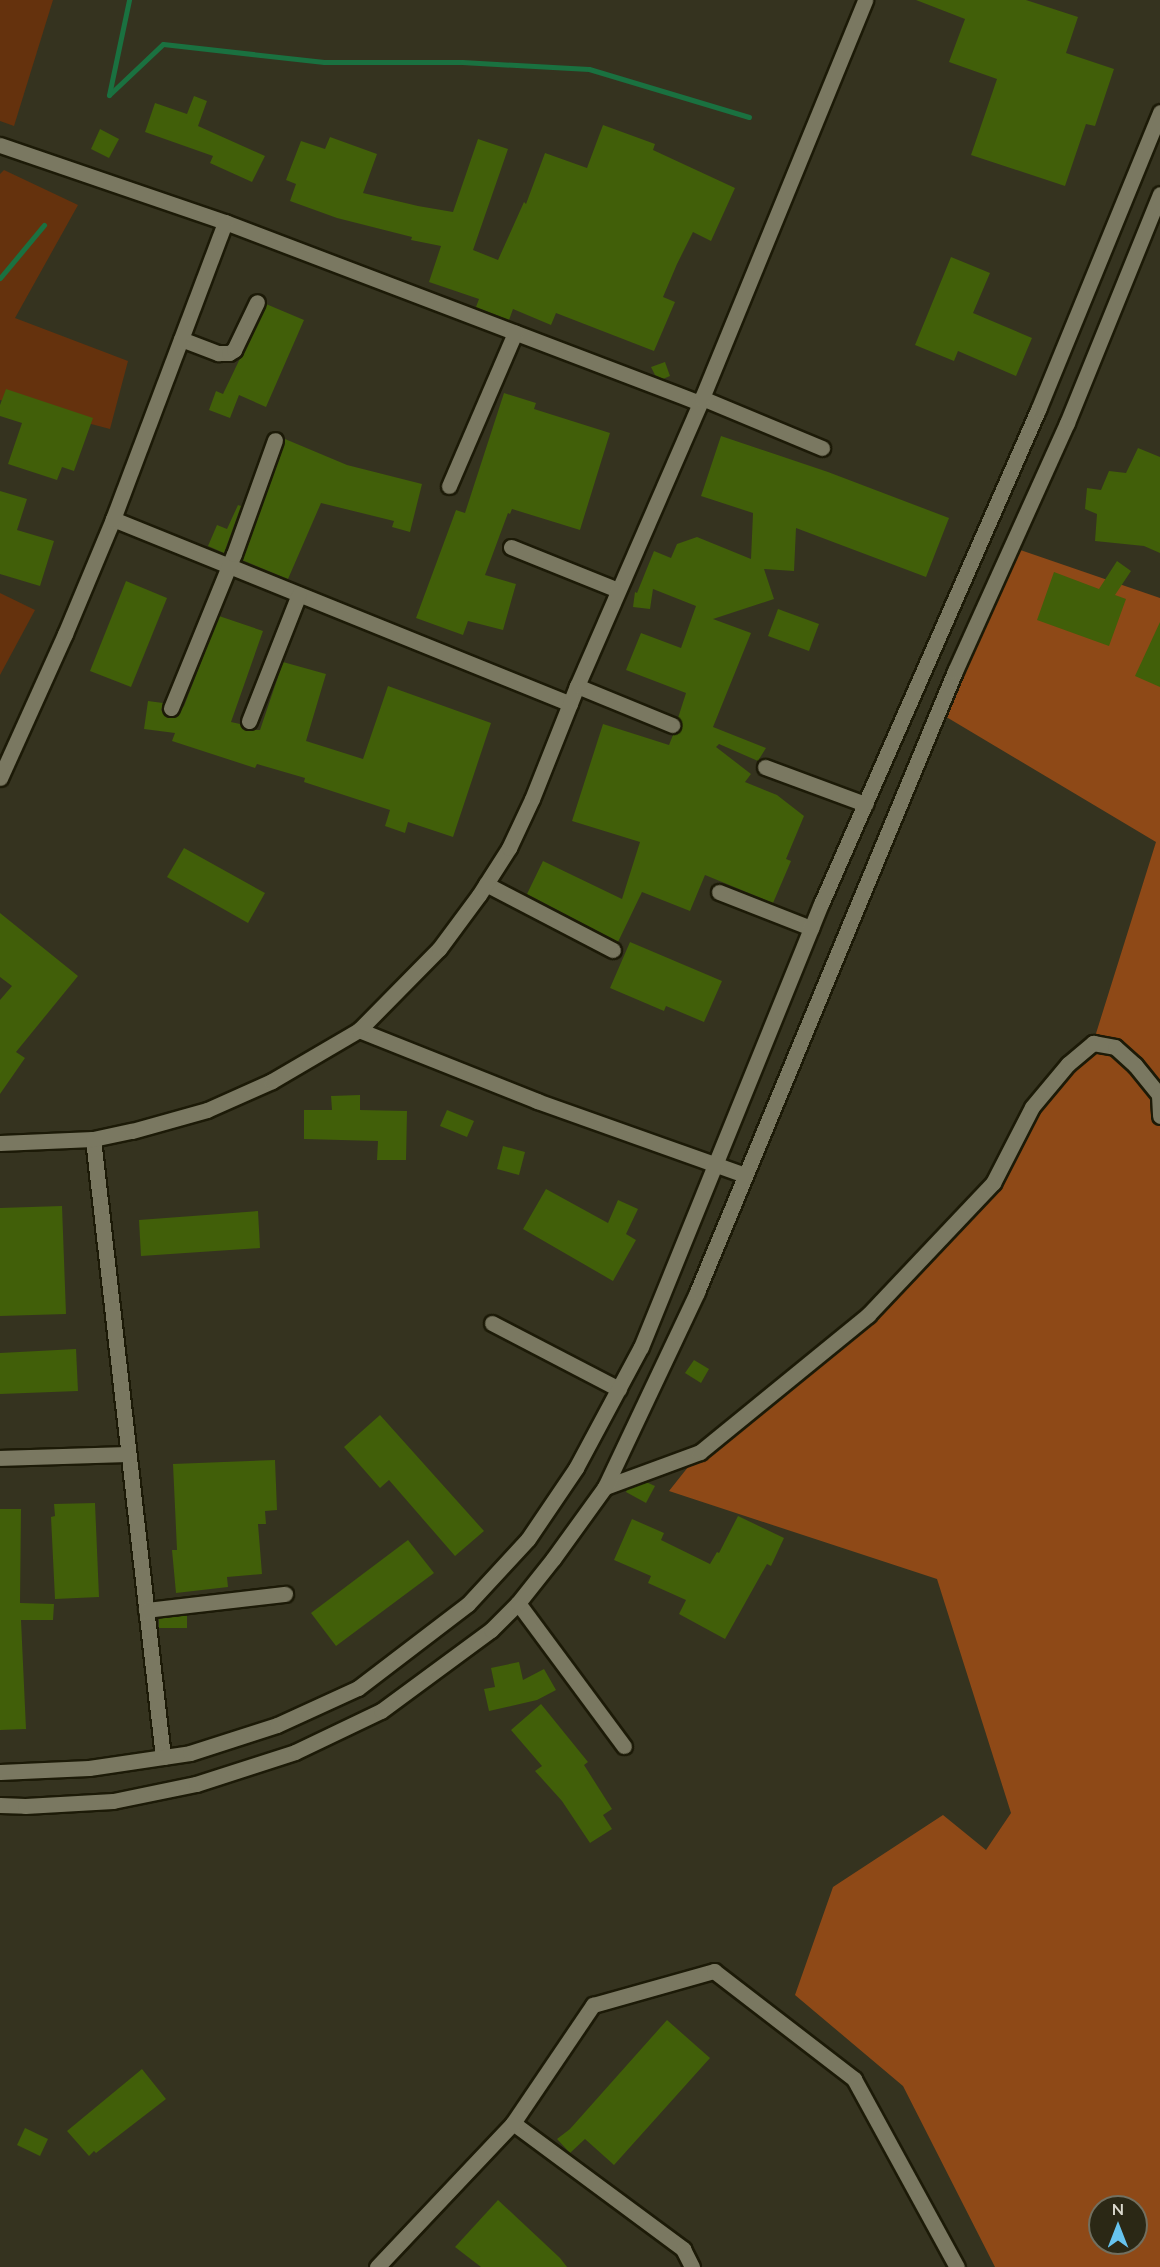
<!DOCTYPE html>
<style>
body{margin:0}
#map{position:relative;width:1160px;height:2267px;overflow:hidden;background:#35331f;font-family:Lato,sans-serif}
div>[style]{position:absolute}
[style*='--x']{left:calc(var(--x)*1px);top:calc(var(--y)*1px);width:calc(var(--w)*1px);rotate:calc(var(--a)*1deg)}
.green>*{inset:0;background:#65320d}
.forest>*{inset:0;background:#8e4917}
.stream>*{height:5px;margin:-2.5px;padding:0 2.5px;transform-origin:2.5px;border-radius:2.5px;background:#1a7140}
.building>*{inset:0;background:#415f09}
.roads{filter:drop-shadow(2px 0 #1c1a07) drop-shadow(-2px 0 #1c1a07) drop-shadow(0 2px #1c1a07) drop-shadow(0 -2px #1c1a07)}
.minor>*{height:15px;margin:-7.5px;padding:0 7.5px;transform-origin:7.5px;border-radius:7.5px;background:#7a7861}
span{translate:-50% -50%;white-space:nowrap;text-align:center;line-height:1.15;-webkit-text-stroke:5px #2b2815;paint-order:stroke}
.north{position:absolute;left:1088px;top:2195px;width:60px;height:60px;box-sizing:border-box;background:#2b2815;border:2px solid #716f5f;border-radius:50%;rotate:0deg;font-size:16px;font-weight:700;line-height:24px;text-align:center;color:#dbd9cd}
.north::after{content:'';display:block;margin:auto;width:21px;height:27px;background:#67c4ef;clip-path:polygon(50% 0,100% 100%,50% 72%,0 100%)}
</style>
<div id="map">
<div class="green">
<i style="clip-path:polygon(0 0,53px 0,14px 126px,0 121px)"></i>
<i style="clip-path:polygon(4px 170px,78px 205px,15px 318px,128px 361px,110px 429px,0 400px,0 174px)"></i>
<i style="clip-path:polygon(0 593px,35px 610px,0 675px)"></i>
</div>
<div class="forest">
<i style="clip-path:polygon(evenodd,1012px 547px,1160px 598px,1160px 2267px,995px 2267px,903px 2086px,795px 1995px,833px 1887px,943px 1815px,986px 1850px,1011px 1813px,937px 1579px,669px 1491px,700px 1452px,868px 1315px,993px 1183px,1032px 1107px,1093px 1043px,1156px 842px,938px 712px,1012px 547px,1100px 2207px,1136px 2207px,1136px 2243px,1100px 2243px,1100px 2207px)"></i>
</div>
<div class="stream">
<i style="--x:109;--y:95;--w:74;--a:-43.4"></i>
<i style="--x:163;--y:44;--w:162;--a:6.4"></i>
<i style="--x:324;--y:62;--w:138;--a:0"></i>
<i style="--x:462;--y:62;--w:127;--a:3.2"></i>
<i style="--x:589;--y:69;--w:167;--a:16.7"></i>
<i style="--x:109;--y:95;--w:97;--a:-78.1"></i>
<i style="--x:0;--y:278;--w:69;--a:-50.3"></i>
</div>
<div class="building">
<i style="clip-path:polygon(916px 0,1026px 0,1078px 17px,1066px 53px,1114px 69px,1095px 126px,1086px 124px,1065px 186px,971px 155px,997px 79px,949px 62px,965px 19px)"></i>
<i style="clip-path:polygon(194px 96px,207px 101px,198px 126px,265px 156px,252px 182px,210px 163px,213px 156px,145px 132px,155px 103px,187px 114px)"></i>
<i style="clip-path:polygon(603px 125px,655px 144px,653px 150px,735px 188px,711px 241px,693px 232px,677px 264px,663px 297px,675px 302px,654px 351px,556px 313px,551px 325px,513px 309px,509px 320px,476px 307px,479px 299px,429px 282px,441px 246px,411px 240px,412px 237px,337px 218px,290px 201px,296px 184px,286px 180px,301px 141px,325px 149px,330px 137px,377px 154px,363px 193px,418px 206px,453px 212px,478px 139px,508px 149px,473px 250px,498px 260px,524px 202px,526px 204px,545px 153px,587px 168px)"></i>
<i style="clip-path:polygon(100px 129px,119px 139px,109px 158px,91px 149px)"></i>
<i style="clip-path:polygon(951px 257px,990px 273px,973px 313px,1032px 338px,1016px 376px,958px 351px,954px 361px,915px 345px)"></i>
<i style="clip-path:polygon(266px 304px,304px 320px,266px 407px,239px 395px,230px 418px,209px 410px,216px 391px,223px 394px)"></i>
<i style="clip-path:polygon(665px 362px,670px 376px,663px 379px,655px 375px,651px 367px)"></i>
<i style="clip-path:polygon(6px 389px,93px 418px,74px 471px,62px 467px,57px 480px,8px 464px,22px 423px,0 416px,0 405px)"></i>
<i style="clip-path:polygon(504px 393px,536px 403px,534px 409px,610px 433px,580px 530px,512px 509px,510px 514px,508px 513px,485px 575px,516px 584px,503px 630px,468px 621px,463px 635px,416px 618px,456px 510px,465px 513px)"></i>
<i style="clip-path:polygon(721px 436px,828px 472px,949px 518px,926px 577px,796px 528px,794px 571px,764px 569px,774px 599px,713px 619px,751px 633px,713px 727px,766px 748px,758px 761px,719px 744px,716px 747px,751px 774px,745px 782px,777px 795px,804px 816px,786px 859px,791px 861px,773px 903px,705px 875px,690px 911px,642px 892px,618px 942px,527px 894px,543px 861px,622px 899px,640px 842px,572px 821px,603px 724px,669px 745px,673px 735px,681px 728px,678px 718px,686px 693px,626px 670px,641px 633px,681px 648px,696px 606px,653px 589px,650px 609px,633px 607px,635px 592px,637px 593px,654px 551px,671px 558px,677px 544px,697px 537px,751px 559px,753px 513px,701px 496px)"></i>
<i style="clip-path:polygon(285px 439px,347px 465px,422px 484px,410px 532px,392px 527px,394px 521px,321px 503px,288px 579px,242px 560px)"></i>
<i style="clip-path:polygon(1138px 448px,1160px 457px,1160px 553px,1144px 546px,1095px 541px,1097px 514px,1085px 509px,1087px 488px,1101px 490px,1109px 471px,1126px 473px)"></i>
<i style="clip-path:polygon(0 491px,27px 499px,17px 530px,54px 541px,40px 586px,0 574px)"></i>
<i style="clip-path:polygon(238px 505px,241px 506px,224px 553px,208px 546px,217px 525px,227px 529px)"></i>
<i style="clip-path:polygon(1117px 561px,1131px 571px,1115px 595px,1126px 599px,1109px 646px,1037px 620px,1054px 572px,1099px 589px)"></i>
<i style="clip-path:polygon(126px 581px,167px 598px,131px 687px,90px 671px)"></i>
<i style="clip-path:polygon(778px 609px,819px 624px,809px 651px,768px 636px)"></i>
<i style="clip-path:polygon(219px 616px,263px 631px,231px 722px,240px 724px,245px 730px,260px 730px,283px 662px,326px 674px,306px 741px,363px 759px,388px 686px,491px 723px,453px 837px,408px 822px,405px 833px,385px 826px,390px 810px,304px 782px,305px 778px,257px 764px,255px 768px,172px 741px,175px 733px,144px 729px,148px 701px,163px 703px,161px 710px,168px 717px,176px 716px,184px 706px)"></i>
<i style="clip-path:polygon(1160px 622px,1160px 687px,1135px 676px)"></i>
<i style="clip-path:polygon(184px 848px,265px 893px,248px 923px,167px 877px)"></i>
<i style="clip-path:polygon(0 913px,78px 976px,16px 1052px,25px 1058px,0 1094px,0 1000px,12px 986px,0 977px)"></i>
<i style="clip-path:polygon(630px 942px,722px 981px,704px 1022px,666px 1006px,664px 1011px,610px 988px)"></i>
<i style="clip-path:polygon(360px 1095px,360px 1110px,407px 1111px,406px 1160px,377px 1160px,378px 1141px,304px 1139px,304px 1110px,332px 1110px,331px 1096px)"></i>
<i style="clip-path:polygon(447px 1110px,474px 1121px,467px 1137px,440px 1126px)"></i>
<i style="clip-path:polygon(503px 1146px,525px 1152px,519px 1175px,497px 1169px)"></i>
<i style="clip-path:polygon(546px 1189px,608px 1223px,618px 1200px,638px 1209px,626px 1234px,636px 1240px,613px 1281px,523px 1229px)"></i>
<i style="clip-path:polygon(62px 1206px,66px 1314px,0 1316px,0 1208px)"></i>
<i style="clip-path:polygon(258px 1211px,260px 1248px,141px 1256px,139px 1220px)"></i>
<i style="clip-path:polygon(76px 1349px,78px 1391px,0 1394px,0 1353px)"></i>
<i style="clip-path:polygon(694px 1360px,709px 1369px,701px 1383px,685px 1373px)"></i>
<i style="clip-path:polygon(380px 1415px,484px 1531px,455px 1556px,389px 1480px,380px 1488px,344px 1447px)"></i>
<i style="clip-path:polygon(275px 1460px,277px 1510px,265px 1511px,266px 1524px,258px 1524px,262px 1574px,227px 1577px,228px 1587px,176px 1593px,172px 1550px,177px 1550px,173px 1464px)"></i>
<i style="clip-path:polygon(646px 1482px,655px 1486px,646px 1503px,626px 1492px,627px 1489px)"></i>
<i style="clip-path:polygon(95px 1503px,99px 1597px,55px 1599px,51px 1517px,55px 1516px,54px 1504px)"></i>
<i style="clip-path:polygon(0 1509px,21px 1509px,20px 1603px,54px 1604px,53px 1620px,21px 1620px,26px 1729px,0 1730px)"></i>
<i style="clip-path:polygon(738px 1516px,784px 1538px,771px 1566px,767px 1564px,725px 1639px,679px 1614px,686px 1600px,648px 1583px,651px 1576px,614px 1560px,632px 1519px,664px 1533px,661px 1540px,710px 1564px,717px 1552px,719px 1553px)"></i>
<i style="clip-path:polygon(408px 1540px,434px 1573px,336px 1646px,311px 1613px)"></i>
<i style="clip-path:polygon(187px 1615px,187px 1628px,159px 1628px,159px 1618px)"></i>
<i style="clip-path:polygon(519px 1662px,523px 1680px,544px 1669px,556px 1690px,537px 1700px,489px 1711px,484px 1689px,495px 1687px,491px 1668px)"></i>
<i style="clip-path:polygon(541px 1704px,588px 1762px,584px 1765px,612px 1809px,603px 1815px,612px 1829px,590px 1843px,562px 1801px,535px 1771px,542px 1766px,511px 1730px)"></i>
<i style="clip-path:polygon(667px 2020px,710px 2058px,614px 2165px,585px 2139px,570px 2153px,557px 2139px,570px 2129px)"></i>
<i style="clip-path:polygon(142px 2069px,166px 2099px,96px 2153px,94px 2151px,89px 2156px,67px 2131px)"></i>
<i style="clip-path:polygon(25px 2128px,48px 2139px,40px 2156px,17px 2145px)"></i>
<i style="clip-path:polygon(498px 2200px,560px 2258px,567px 2267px,481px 2267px,455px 2247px)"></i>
</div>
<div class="roads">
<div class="minor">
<i style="--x:0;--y:145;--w:238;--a:18.9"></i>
<i style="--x:225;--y:222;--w:508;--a:20.86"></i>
<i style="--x:181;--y:339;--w:40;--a:21"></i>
<i style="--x:218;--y:353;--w:11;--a:0"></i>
<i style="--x:229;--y:353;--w:6;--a:-31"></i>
<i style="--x:234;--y:350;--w:53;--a:-64.4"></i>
<i style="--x:702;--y:398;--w:130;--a:22.6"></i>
<i style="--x:449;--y:486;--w:167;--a:-66.7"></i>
<i style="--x:113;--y:519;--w:493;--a:22"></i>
<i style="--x:511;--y:547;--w:115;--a:21.9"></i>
<i style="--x:577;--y:686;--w:103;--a:22.3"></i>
<i style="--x:171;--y:708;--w:166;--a:-67.8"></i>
<i style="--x:234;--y:554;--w:121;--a:-70.2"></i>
<i style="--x:249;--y:721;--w:136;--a:-68.5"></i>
<i style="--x:765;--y:767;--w:107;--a:20.3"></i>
<i style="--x:0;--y:778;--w:158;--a:-65.7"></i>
<i style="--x:65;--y:634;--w:125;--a:-67.3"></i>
<i style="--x:113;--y:519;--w:317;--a:-69.3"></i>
<i style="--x:486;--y:884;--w:143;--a:27.5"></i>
<i style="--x:719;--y:892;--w:99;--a:21.4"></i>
<i style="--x:359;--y:1030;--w:192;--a:21.7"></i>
<i style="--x:537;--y:1101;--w:221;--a:19.6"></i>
<i style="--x:93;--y:1139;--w:622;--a:83.54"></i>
<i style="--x:0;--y:1143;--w:93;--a:-2.5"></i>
<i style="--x:93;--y:1139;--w:40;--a:-12"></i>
<i style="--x:132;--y:1131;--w:78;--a:-15.6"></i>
<i style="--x:207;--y:1110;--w:71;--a:-24"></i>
<i style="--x:272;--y:1081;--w:101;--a:-30.4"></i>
<i style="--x:359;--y:1030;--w:114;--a:-45.4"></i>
<i style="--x:439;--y:949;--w:67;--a:-53.5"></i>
<i style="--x:479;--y:895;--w:56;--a:-57.4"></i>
<i style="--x:509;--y:848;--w:54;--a:-64.9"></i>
<i style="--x:532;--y:799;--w:122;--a:-68.3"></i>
<i style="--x:577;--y:686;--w:314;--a:-66.5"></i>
<i style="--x:702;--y:398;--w:430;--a:-67.7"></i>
<i style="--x:492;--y:1323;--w:143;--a:27.5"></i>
<i style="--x:0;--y:1458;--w:128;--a:-1.8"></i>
<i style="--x:605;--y:1487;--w:101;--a:-20.2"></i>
<i style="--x:700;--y:1452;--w:217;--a:-39.2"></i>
<i style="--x:868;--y:1315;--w:182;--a:-46.6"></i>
<i style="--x:993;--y:1183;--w:85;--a:-62.8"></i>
<i style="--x:1032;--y:1107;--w:56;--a:-50.1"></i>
<i style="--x:1068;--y:1064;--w:33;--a:-40"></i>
<i style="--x:1093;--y:1043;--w:22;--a:10"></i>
<i style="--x:1115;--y:1047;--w:27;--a:42"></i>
<i style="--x:1135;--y:1065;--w:38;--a:51"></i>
<i style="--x:1159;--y:1095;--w:21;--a:87"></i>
<i style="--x:518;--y:1603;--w:178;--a:53.5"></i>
<i style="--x:146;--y:1610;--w:140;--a:-6.6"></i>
<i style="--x:0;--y:1772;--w:89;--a:-2.6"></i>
<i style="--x:89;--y:1768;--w:102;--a:-8.4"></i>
<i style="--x:190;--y:1753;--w:91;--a:-17.8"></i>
<i style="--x:277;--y:1725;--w:89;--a:-24.6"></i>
<i style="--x:358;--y:1688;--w:138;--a:-37.4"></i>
<i style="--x:468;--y:1604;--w:88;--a:-47.3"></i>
<i style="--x:528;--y:1539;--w:86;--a:-55.9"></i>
<i style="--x:576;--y:1468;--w:137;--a:-61.8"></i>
<i style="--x:641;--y:1347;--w:478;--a:-67.9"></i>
<i style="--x:821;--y:904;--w:540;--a:-66.29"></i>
<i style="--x:1038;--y:410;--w:322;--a:-67.7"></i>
<i style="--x:0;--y:1805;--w:25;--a:2"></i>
<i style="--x:25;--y:1806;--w:88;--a:-3.3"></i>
<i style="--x:113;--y:1801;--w:85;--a:-11.6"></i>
<i style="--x:196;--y:1784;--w:104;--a:-17.9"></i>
<i style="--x:295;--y:1752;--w:95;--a:-25.5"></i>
<i style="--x:381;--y:1711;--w:137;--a:-36.4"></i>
<i style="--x:491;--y:1630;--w:38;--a:-45"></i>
<i style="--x:518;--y:1603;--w:56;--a:-51.5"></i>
<i style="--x:553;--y:1559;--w:89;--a:-54.2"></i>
<i style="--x:605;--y:1487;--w:216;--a:-64.7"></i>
<i style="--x:697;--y:1292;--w:672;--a:-67.44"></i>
<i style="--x:955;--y:671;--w:272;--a:-65.7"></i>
<i style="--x:1067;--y:423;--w:247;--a:-67.9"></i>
<i style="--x:513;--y:2123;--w:212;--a:36.5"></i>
<i style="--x:683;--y:2249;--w:20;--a:63"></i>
<i style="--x:377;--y:2267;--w:198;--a:-46.6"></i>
<i style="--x:513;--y:2123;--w:143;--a:-55.9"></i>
<i style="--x:593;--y:2005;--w:126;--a:-15.7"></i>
<i style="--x:714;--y:1971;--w:177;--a:37.6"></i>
<i style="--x:854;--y:2079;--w:214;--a:61.3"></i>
</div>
</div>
<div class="north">N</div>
</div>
